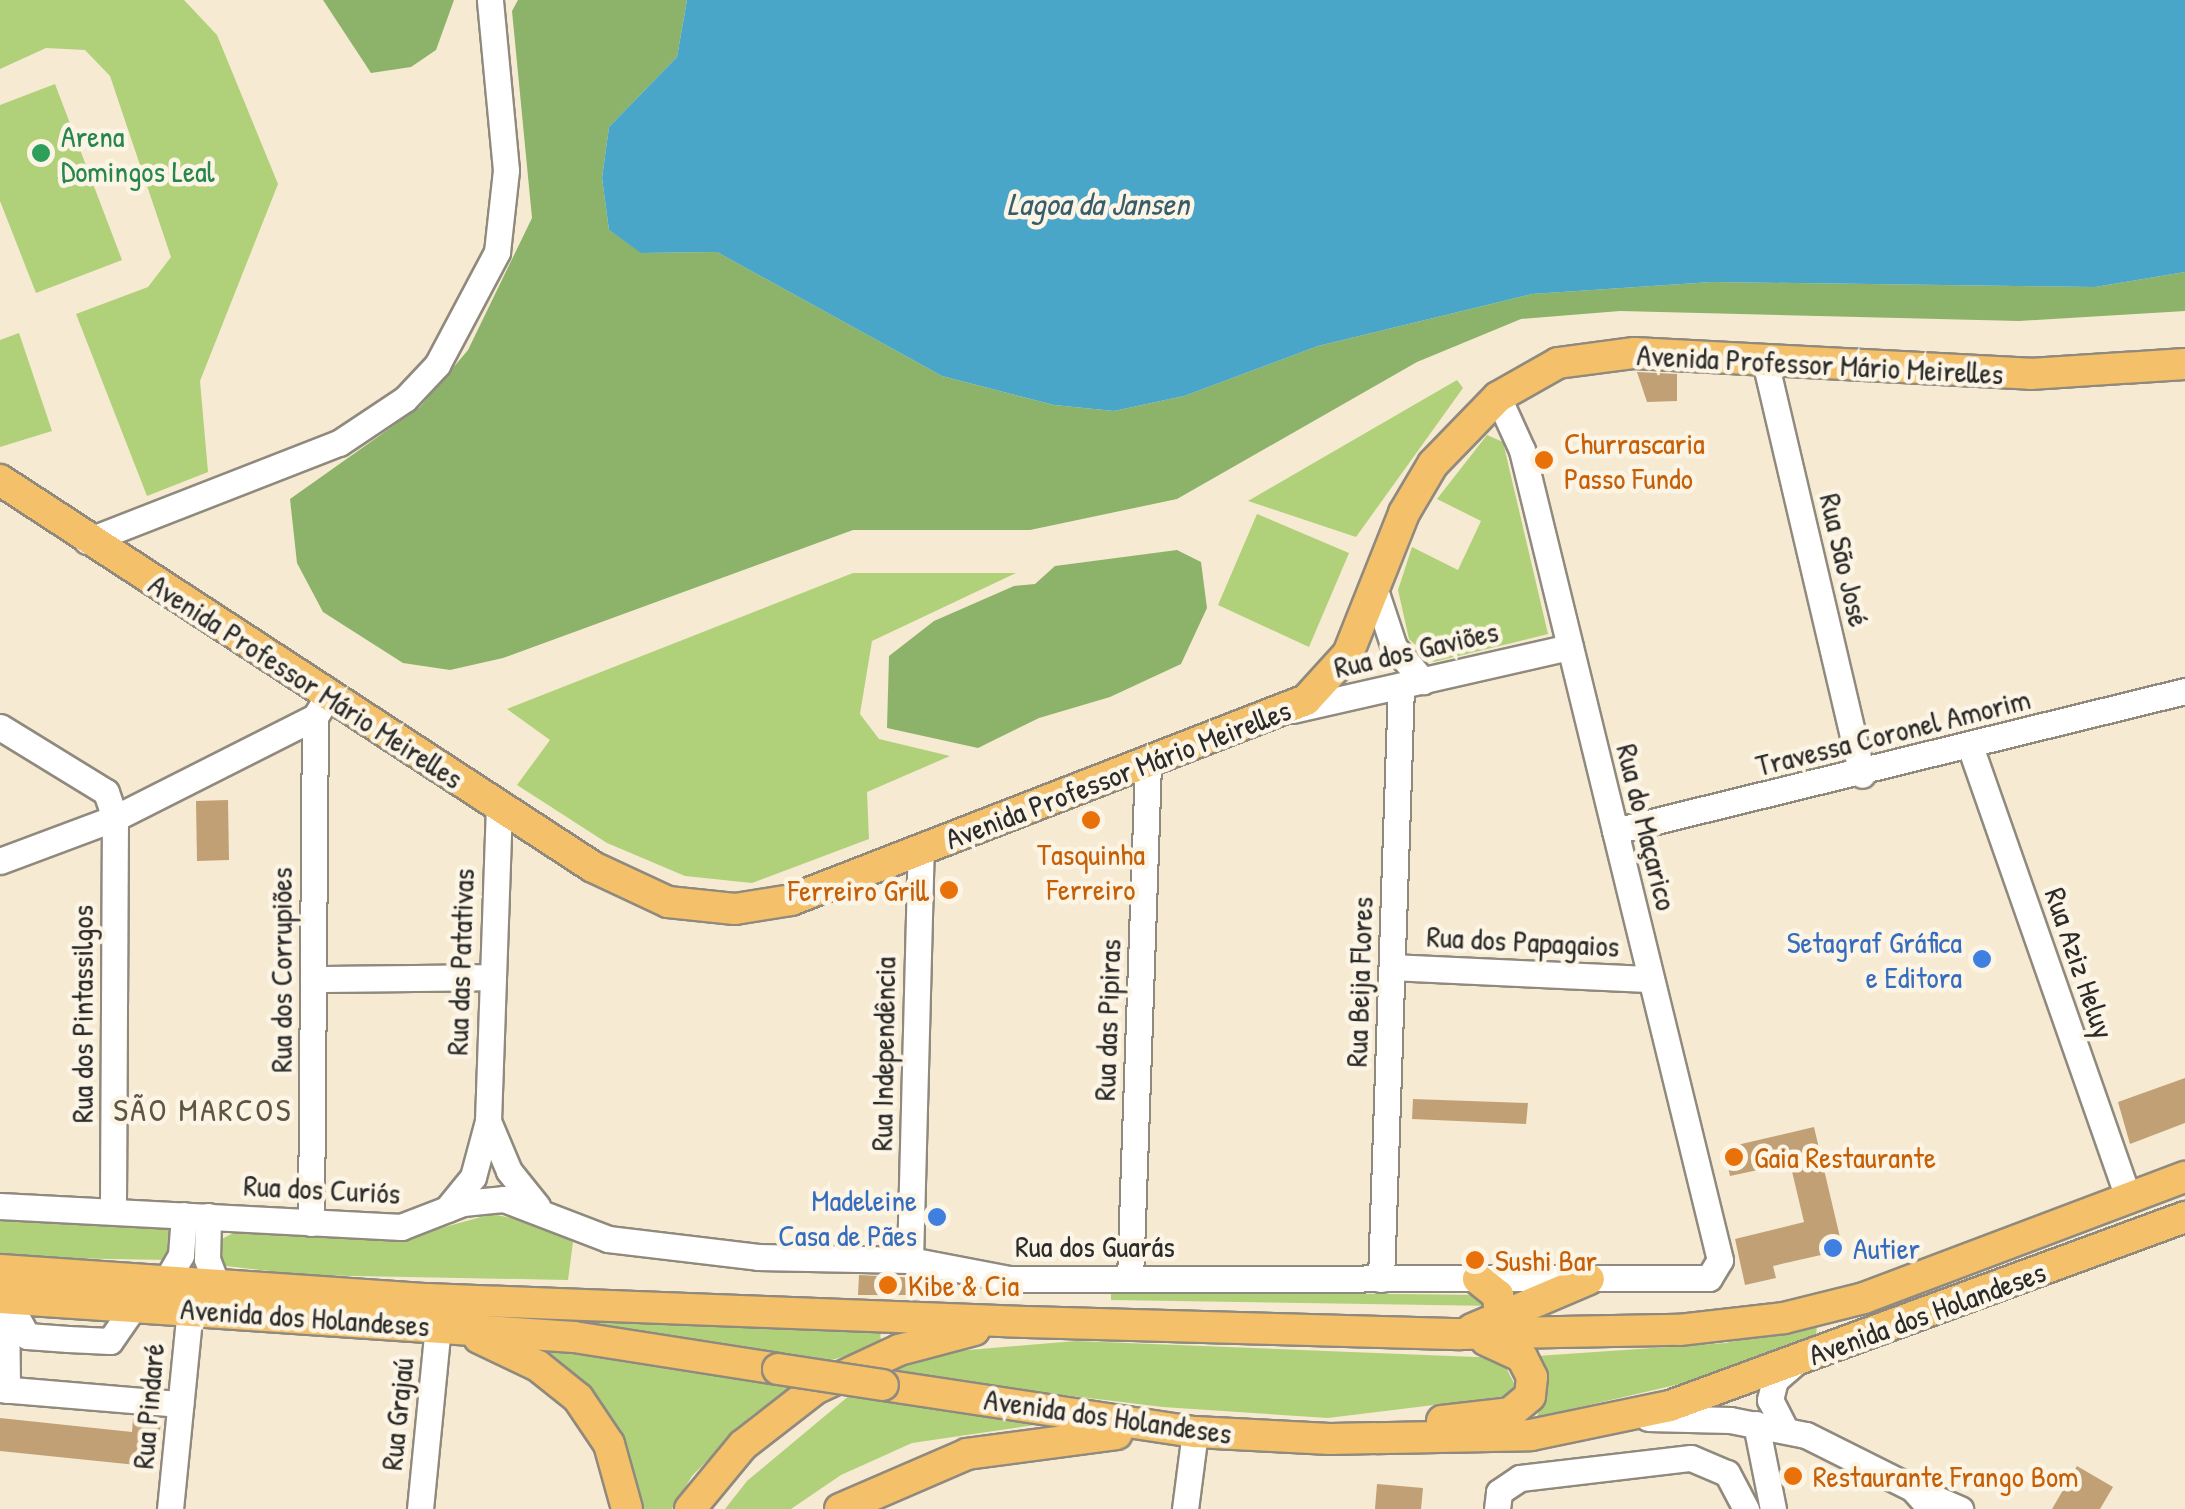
<!DOCTYPE html>
<meta charset="utf-8">
<style>
body{margin:0}
#map{position:relative;width:2185px;height:1509px;overflow:hidden;background:#f6ead2;font-family:"Patrick Hand",sans-serif}
div>[style]{position:absolute}
[style*='--x']{left:calc(var(--x)*1px);top:calc(var(--y)*1px);width:calc(var(--w)*1px);rotate:calc(var(--a)*1deg)}
.green>*{inset:0;background:#b0d179}
.forest>*{inset:0;background:#8cb369}
.water>*{inset:0;background:#49a6c8}
.building>*{inset:0;background:#c2a075}
.roads{filter:drop-shadow(2px 0 #908a7e) drop-shadow(-2px 0 #908a7e) drop-shadow(0 2px #908a7e) drop-shadow(0 -2px #908a7e)}
.minor>*{height:25px;margin:-12.5px;padding:0 12.5px;transform-origin:12.5px;border-radius:12.5px;background:#fff}
.major>*{height:30px;margin:-15px;padding:0 15px;transform-origin:15px;border-radius:15px;background:#f4c16a}
.bridges{filter:drop-shadow(2px 0 #908a7e) drop-shadow(-2px 0 #908a7e) drop-shadow(0 2px #908a7e) drop-shadow(0 -2px #908a7e)}
.major-bridge>*{height:30px;margin:-15px;padding:0 15px;transform-origin:15px;border-radius:15px;background:#f4c16a}
.dots>*{width:28px;height:28px;translate:-50% -50%;box-sizing:border-box;border:5px solid #fcf5e5;border-radius:50%}
span{translate:-50% -50%;white-space:nowrap;text-align:center;line-height:1.15;-webkit-text-stroke:9px #fcf5e5;paint-order:stroke}
.leisure-label{font-size:30px;color:#27864d}
.left{translate:0 -50%;text-align:left}
.street-label{font-size:30px;color:#2b2b2b}
.food-label{font-size:30px;color:#c56008}
.right{translate:-100% -50%;text-align:right}
.shop-label{font-size:30px;color:#366cbe}
.water-label{font-size:32px;color:#375c6a;font-style:italic}
.neighbourhood-label{font-size:32px;color:#605445;letter-spacing:2.5px}
</style>
<div id="map">
<div class="green">
<i style="clip-path:polygon(0 0,184px 0,217px 35px,278px 184px,200px 381px,208px 472px,147px 496px,76px 314px,148px 287px,171px 257px,110px 76px,85px 50px,46px 48px,0 69px)"></i>
<i style="clip-path:polygon(55px 84px,122px 260px,36px 293px,0 201px,0 105px)"></i>
<i style="clip-path:polygon(19px 333px,52px 431px,0 447px,0 340px)"></i>
<i style="clip-path:polygon(1457px 380px,1463px 388px,1356px 537px,1248px 501px)"></i>
<i style="clip-path:polygon(1487px 435px,1503px 442px,1548px 634px,1434px 662px,1409px 639px,1398px 590px,1412px 547px,1458px 570px,1481px 521px,1437px 499px)"></i>
<i style="clip-path:polygon(1257px 514px,1349px 553px,1309px 647px,1218px 605px)"></i>
<i style="clip-path:polygon(853px 573px,1016px 573px,872px 641px,860px 714px,879px 739px,950px 756px,867px 792px,869px 839px,752px 883px,685px 876px,607px 843px,517px 785px,550px 740px,507px 709px)"></i>
<i style="clip-path:polygon(492px 1214px,545px 1225px,573px 1242px,568px 1280px,305px 1275px,226px 1266px,217px 1259px,216px 1242px,243px 1228px,412px 1236px)"></i>
<i style="clip-path:polygon(0 1216px,171px 1224px,169px 1260px,0 1257px)"></i>
<i style="clip-path:polygon(1111px 1291px,1488px 1295px,1496px 1306px,1111px 1300px)"></i>
<i style="clip-path:polygon(333px 1304px,880px 1326px,881px 1345px,822px 1363px)"></i>
<i style="clip-path:polygon(1817px 1324px,1816px 1337px,1680px 1384px,1537px 1417px,1548px 1380px,1537px 1356px,1726px 1343px)"></i>
<i style="clip-path:polygon(1076px 1341px,1501px 1358px,1515px 1385px,1507px 1396px,1328px 1418px,1163px 1407px,883px 1373px,957px 1351px)"></i>
<i style="clip-path:polygon(545px 1347px,792px 1387px,751px 1416px,692px 1476px,672px 1509px,639px 1509px,539px 1350px)"></i>
<i style="clip-path:polygon(856px 1390px,1048px 1423px,912px 1443px,841px 1475px,791px 1509px,725px 1509px,747px 1481px)"></i>
</div>
<div class="forest">
<i style="clip-path:polygon(323px 0,454px 0,436px 50px,411px 67px,371px 73px)"></i>
<i style="clip-path:polygon(518px 0,687px 0,677px 57px,609px 127px,602px 178px,609px 230px,642px 253px,717px 252px,942px 376px,1054px 405px,1114px 411px,1184px 396px,1318px 346px,1532px 294px,1712px 282px,2095px 287px,2185px 272px,2185px 311px,2019px 321px,1620px 311px,1521px 319px,1417px 362px,1177px 499px,1030px 530px,853px 530px,503px 658px,450px 670px,403px 663px,323px 612px,297px 563px,290px 499px,420px 407px,468px 350px,532px 218px,512px 11px)"></i>
<i style="clip-path:polygon(1177px 550px,1201px 562px,1207px 608px,1181px 664px,1110px 697px,1039px 718px,978px 748px,887px 728px,889px 656px,934px 621px,1014px 586px,1035px 584px,1055px 566px)"></i>
</div>
<div class="water">
<i style="clip-path:polygon(687px 0,2185px 0,2185px 272px,2095px 287px,1712px 282px,1532px 294px,1318px 346px,1184px 396px,1114px 411px,1054px 405px,942px 376px,717px 252px,641px 253px,609px 230px,602px 178px,609px 127px,677px 57px)"></i>
</div>
<div class="building">
<i style="clip-path:polygon(1637px 372px,1677px 374px,1677px 401px,1647px 402px)"></i>
<i style="clip-path:polygon(228px 800px,229px 860px,197px 861px,196px 801px)"></i>
<i style="clip-path:polygon(2185px 1078px,2185px 1123px,2130px 1144px,2118px 1102px)"></i>
<i style="clip-path:polygon(1413px 1099px,1528px 1103px,1526px 1124px,1412px 1119px)"></i>
<i style="clip-path:polygon(1814px 1127px,1843px 1250px,1773px 1266px,1776px 1278px,1745px 1285px,1735px 1239px,1804px 1222px,1790px 1163px,1730px 1176px,1724px 1148px)"></i>
<i style="clip-path:polygon(859px 1275px,918px 1278px,917px 1295px,858px 1295px)"></i>
<i style="clip-path:polygon(0 1418px,132px 1432px,133px 1418px,161px 1421px,156px 1467px,0 1451px)"></i>
<i style="clip-path:polygon(2077px 1466px,2113px 1487px,2100px 1509px,2052px 1509px)"></i>
<i style="clip-path:polygon(1377px 1484px,1423px 1488px,1421px 1509px,1375px 1509px)"></i>
</div>
<div class="roads">
<div class="minor">
<i style="--x:1765;--y:361;--w:425;--a:76.8"></i>
<i style="--x:87;--y:541;--w:270;--a:-21.3"></i>
<i style="--x:339;--y:443;--w:79;--a:-33.7"></i>
<i style="--x:405;--y:399;--w:47;--a:-46.7"></i>
<i style="--x:437;--y:365;--w:128;--a:-62"></i>
<i style="--x:497;--y:252;--w:82;--a:-83.7"></i>
<i style="--x:506;--y:170;--w:171;--a:-95.4"></i>
<i style="--x:1375;--y:590;--w:60;--a:71.6"></i>
<i style="--x:1394;--y:647;--w:45;--a:49.5"></i>
<i style="--x:1292;--y:710;--w:285;--a:-12.8"></i>
<i style="--x:0;--y:727;--w:124;--a:31.5"></i>
<i style="--x:106;--y:792;--w:28;--a:71"></i>
<i style="--x:115;--y:818;--w:392;--a:90.3"></i>
<i style="--x:1971;--y:749;--w:477;--a:70.7"></i>
<i style="--x:1615;--y:831;--w:587;--a:-13.8"></i>
<i style="--x:0;--y:861;--w:123;--a:-20.5"></i>
<i style="--x:115;--y:818;--w:224;--a:-26.8"></i>
<i style="--x:315;--y:717;--w:13;--a:-58"></i>
<i style="--x:1392;--y:967;--w:259;--a:2.7"></i>
<i style="--x:314;--y:979;--w:178;--a:-0.6"></i>
<i style="--x:488;--y:1121;--w:54;--a:67.2"></i>
<i style="--x:509;--y:1171;--w:45;--a:51.3"></i>
<i style="--x:0;--y:1206;--w:402;--a:3"></i>
<i style="--x:401;--y:1227;--w:66;--a:-21.2"></i>
<i style="--x:463;--y:1203;--w:41;--a:-5.6"></i>
<i style="--x:504;--y:1199;--w:111;--a:21"></i>
<i style="--x:608;--y:1239;--w:151;--a:6.8"></i>
<i style="--x:758;--y:1257;--w:152;--a:1.1"></i>
<i style="--x:910;--y:1260;--w:101;--a:10.9"></i>
<i style="--x:1009;--y:1279;--w:700;--a:-0.08"></i>
<i style="--x:1709;--y:1278;--w:21;--a:-59"></i>
<i style="--x:1720;--y:1260;--w:834;--a:-103.74"></i>
<i style="--x:1522;--y:450;--w:58;--a:-114.4"></i>
<i style="--x:447;--y:1209;--w:41;--a:-50.9"></i>
<i style="--x:473;--y:1177;--w:58;--a:-75"></i>
<i style="--x:488;--y:1121;--w:315;--a:-88"></i>
<i style="--x:208;--y:1216;--w:43;--a:91.3"></i>
<i style="--x:207;--y:1259;--w:28;--a:69"></i>
<i style="--x:311;--y:1223;--w:506;--a:-89.55"></i>
<i style="--x:910;--y:1260;--w:410;--a:-88.5"></i>
<i style="--x:1130;--y:1279;--w:516;--a:-88"></i>
<i style="--x:1381;--y:1279;--w:593;--a:-88.07"></i>
<i style="--x:166;--y:1281;--w:30;--a:-60"></i>
<i style="--x:181;--y:1255;--w:40;--a:-85.7"></i>
<i style="--x:6;--y:1298;--w:43;--a:61.1"></i>
<i style="--x:27;--y:1336;--w:41;--a:4.2"></i>
<i style="--x:68;--y:1339;--w:42;--a:2.7"></i>
<i style="--x:110;--y:1341;--w:44;--a:-55.2"></i>
<i style="--x:6;--y:1303;--w:87;--a:89.3"></i>
<i style="--x:0;--y:1389;--w:181;--a:4.8"></i>
<i style="--x:1648;--y:1418;--w:82;--a:1.4"></i>
<i style="--x:1730;--y:1420;--w:77;--a:11.2"></i>
<i style="--x:1806;--y:1435;--w:119;--a:26.6"></i>
<i style="--x:1912;--y:1488;--w:28;--a:48"></i>
<i style="--x:1756;--y:1424;--w:87;--a:78.7"></i>
<i style="--x:1785;--y:1429;--w:33;--a:-117"></i>
<i style="--x:1770;--y:1400;--w:21;--a:-76"></i>
<i style="--x:1775;--y:1380;--w:29;--a:-41"></i>
<i style="--x:1918;--y:1491;--w:46;--a:23.2"></i>
<i style="--x:170;--y:1509;--w:201;--a:-84.3"></i>
<i style="--x:420;--y:1509;--w:185;--a:-84.4"></i>
<i style="--x:1185;--y:1509;--w:78;--a:-82.6"></i>
<i style="--x:1497;--y:1509;--w:17;--a:-83"></i>
<i style="--x:1499;--y:1492;--w:25;--a:-34"></i>
<i style="--x:1520;--y:1478;--w:172;--a:-6.7"></i>
<i style="--x:1691;--y:1458;--w:39;--a:23"></i>
<i style="--x:1727;--y:1473;--w:41;--a:62.2"></i>
</div>
<div class="major">
<i style="--x:0;--y:480;--w:708;--a:33.13"></i>
<i style="--x:593;--y:867;--w:83;--a:25"></i>
<i style="--x:668;--y:902;--w:67;--a:6"></i>
<i style="--x:735;--y:909;--w:57;--a:-9.1"></i>
<i style="--x:791;--y:900;--w:552;--a:-21.22"></i>
<i style="--x:1306;--y:700;--w:62;--a:-47.6"></i>
<i style="--x:1348;--y:654;--w:152;--a:-68.3"></i>
<i style="--x:1404;--y:513;--w:57;--a:-59.4"></i>
<i style="--x:1433;--y:464;--w:93;--a:-45.9"></i>
<i style="--x:1498;--y:397;--w:69;--a:-29.5"></i>
<i style="--x:1558;--y:363;--w:77;--a:-7.5"></i>
<i style="--x:1634;--y:353;--w:397;--a:3"></i>
<i style="--x:2030;--y:374;--w:155;--a:-3.7"></i>
<i style="--x:0;--y:1270;--w:428;--a:3.9"></i>
<i style="--x:427;--y:1299;--w:599;--a:2.2"></i>
<i style="--x:1026;--y:1322;--w:435;--a:1.6"></i>
<i style="--x:1461;--y:1334;--w:218;--a:-1.1"></i>
<i style="--x:1679;--y:1330;--w:106;--a:-6.5"></i>
<i style="--x:1784;--y:1318;--w:82;--a:-14"></i>
<i style="--x:1864;--y:1298;--w:343;--a:-20.7"></i>
<i style="--x:1478;--y:1279;--w:26;--a:39"></i>
<i style="--x:1498;--y:1295;--w:22;--a:85"></i>
<i style="--x:0;--y:1298;--w:575;--a:3.89"></i>
<i style="--x:574;--y:1337;--w:206;--a:8.9"></i>
<i style="--x:1472;--y:1329;--w:127;--a:-23.1"></i>
<i style="--x:479;--y:1338;--w:65;--a:25.4"></i>
<i style="--x:538;--y:1366;--w:51;--a:38.7"></i>
<i style="--x:578;--y:1398;--w:55;--a:56"></i>
<i style="--x:609;--y:1444;--w:67;--a:74.5"></i>
<i style="--x:883;--y:1385;--w:316;--a:8.6"></i>
<i style="--x:1195;--y:1432;--w:135;--a:3"></i>
<i style="--x:1330;--y:1439;--w:201;--a:-1.1"></i>
<i style="--x:1531;--y:1435;--w:142;--a:-11.8"></i>
<i style="--x:1670;--y:1406;--w:549;--a:-20.15"></i>
<i style="--x:1442;--y:1421;--w:68;--a:-6.7"></i>
<i style="--x:1510;--y:1413;--w:26;--a:-40"></i>
<i style="--x:1530;--y:1396;--w:19;--a:-84"></i>
<i style="--x:1532;--y:1377;--w:22;--a:-117"></i>
<i style="--x:1522;--y:1357;--w:40;--a:-155"></i>
<i style="--x:690;--y:1509;--w:83;--a:-50.4"></i>
<i style="--x:743;--y:1445;--w:91;--a:-37.9"></i>
<i style="--x:815;--y:1389;--w:93;--a:-24.9"></i>
<i style="--x:899;--y:1350;--w:78;--a:-14.9"></i>
<i style="--x:840;--y:1509;--w:138;--a:-23.4"></i>
<i style="--x:967;--y:1454;--w:151;--a:-7.6"></i>
</div>
</div>
<div class="bridges">
<div class="major-bridge">
<i style="--x:778;--y:1369;--w:106;--a:8.7"></i>
</div>
</div>
<div class="dots">
<i style="left:41px;top:153px;background:#2e9e5b"></i>
<i style="left:1544px;top:460px;background:#e8710a"></i>
<i style="left:1091px;top:820px;background:#e8710a"></i>
<i style="left:949px;top:890px;background:#e8710a"></i>
<i style="left:1982px;top:959px;background:#3f7fe0"></i>
<i style="left:1734px;top:1157px;background:#e8710a"></i>
<i style="left:937px;top:1217px;background:#3f7fe0"></i>
<i style="left:1833px;top:1248px;background:#3f7fe0"></i>
<i style="left:1475px;top:1260px;background:#e8710a"></i>
<i style="left:888px;top:1285px;background:#e8710a"></i>
<i style="left:1793px;top:1476px;background:#e8710a"></i>
</div>
<div class="leisure-label">
<span class="left" style="left:61px;top:153px">Arena<br>Domingos Leal</span>
</div>
<div class="street-label">
<span style="left:1820px;top:364px;rotate:3deg">Avenida Professor Mário Meirelles</span>
<span style="left:1845px;top:560px;rotate:77deg">Rua São José</span>
<span style="left:1416px;top:649px;rotate:-13deg">Rua dos Gaviões</span>
<span style="left:306px;top:681px;rotate:33deg">Avenida Professor Mário Meirelles</span>
<span style="left:1893px;top:732px;rotate:-14deg">Travessa Coronel Amorim</span>
<span style="left:1118px;top:774px;rotate:-21deg">Avenida Professor Mário Meirelles</span>
<span style="left:1647px;top:827px;rotate:76deg">Rua do Maçarico</span>
<span style="left:1523px;top:941px;rotate:3deg">Rua dos Papagaios</span>
<span style="left:460px;top:962px;rotate:-88deg">Rua das Patativas</span>
<span style="left:2080px;top:963px;rotate:71deg">Rua Aziz Heluy</span>
<span style="left:281px;top:970px;rotate:-90deg">Rua dos Corrupiões</span>
<span style="left:1359px;top:982px;rotate:-88deg">Rua Beija Flores</span>
<span style="left:82px;top:1014px;rotate:-90deg">Rua dos Pintassilgos</span>
<span style="left:1107px;top:1020px;rotate:-88deg">Rua das Pipiras</span>
<span style="left:883px;top:1054px;rotate:-89deg">Rua Independência</span>
<span style="left:322px;top:1189px;rotate:3deg">Rua dos Curiós</span>
<span style="left:1095px;top:1246px">Rua dos Guarás</span>
<span style="left:1927px;top:1313px;rotate:-20deg">Avenida dos Holandeses</span>
<span style="left:305px;top:1317px;rotate:4deg">Avenida dos Holandeses</span>
<span style="left:148px;top:1406px;rotate:-85deg">Rua Pindaré</span>
<span style="left:397px;top:1414px;rotate:-84deg">Rua Grajaú</span>
<span style="left:1108px;top:1416px;rotate:8deg">Avenida dos Holandeses</span>
</div>
<div class="food-label">
<span class="left" style="left:1564px;top:460px">Churrascaria<br>Passo Fundo</span>
<span style="left:1091px;top:871px">Tasquinha<br>Ferreiro</span>
<span class="right" style="left:929px;top:890px">Ferreiro Grill</span>
<span class="left" style="left:1754px;top:1157px">Gaia Restaurante</span>
<span class="left" style="left:1495px;top:1260px">Sushi Bar</span>
<span class="left" style="left:908px;top:1285px">Kibe &amp; Cia</span>
<span class="left" style="left:1813px;top:1476px">Restaurante Frango Bom</span>
</div>
<div class="shop-label">
<span class="right" style="left:1962px;top:959px">Setagraf Gráfica<br>e Editora</span>
<span class="right" style="left:917px;top:1217px">Madeleine<br>Casa de Pães</span>
<span class="left" style="left:1853px;top:1248px">Autier</span>
</div>
<div class="water-label">
<span style="left:1098px;top:204px">Lagoa da Jansen</span>
</div>
<div class="neighbourhood-label">
<span style="left:203px;top:1110px">SÃO MARCOS</span>
</div>
</div>
